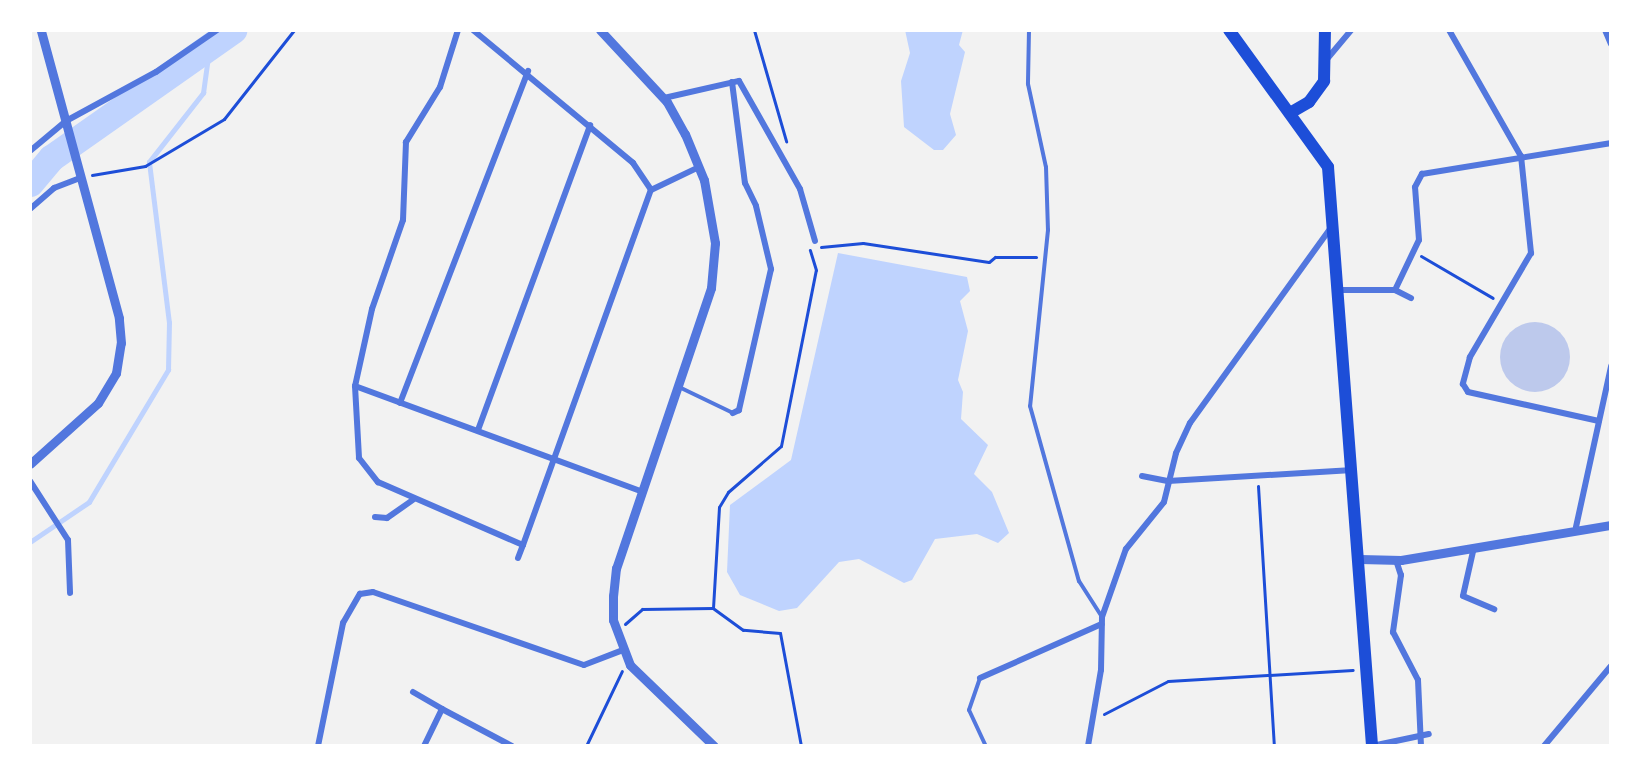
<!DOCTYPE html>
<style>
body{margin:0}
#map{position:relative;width:1641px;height:776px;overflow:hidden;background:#f2f2f2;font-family:Manrope,sans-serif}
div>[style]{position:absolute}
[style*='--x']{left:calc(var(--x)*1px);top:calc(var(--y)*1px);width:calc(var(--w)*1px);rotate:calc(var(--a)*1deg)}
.water>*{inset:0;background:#bfd3fe}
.stream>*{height:4.5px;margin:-2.25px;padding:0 2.25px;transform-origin:2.25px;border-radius:2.25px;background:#bfd3fe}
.river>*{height:27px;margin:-13.5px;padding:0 13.5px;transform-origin:13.5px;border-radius:13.5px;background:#bfd3fe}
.building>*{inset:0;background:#bdc9ec}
.round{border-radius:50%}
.path>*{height:3px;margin:-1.5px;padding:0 1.5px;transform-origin:1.5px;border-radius:1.5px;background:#1d4ed8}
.service>*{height:4px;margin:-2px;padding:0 2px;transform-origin:2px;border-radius:2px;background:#5277de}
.minor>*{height:6px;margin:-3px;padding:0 3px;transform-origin:3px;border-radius:3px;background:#5277de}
.tertiary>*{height:9px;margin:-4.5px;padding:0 4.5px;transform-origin:4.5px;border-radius:4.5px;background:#5277de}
.primary>*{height:12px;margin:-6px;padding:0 6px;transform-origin:6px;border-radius:6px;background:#1d4ed8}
span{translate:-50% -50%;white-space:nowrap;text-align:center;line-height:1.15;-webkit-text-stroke:5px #fff;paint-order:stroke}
.frame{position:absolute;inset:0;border:32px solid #fff;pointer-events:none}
</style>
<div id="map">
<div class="water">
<i style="clip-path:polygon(905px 30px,963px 30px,959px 45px,965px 52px,950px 114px,956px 135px,943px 150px,934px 150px,904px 127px,901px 81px,910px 53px)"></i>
<i style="clip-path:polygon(838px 253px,967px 277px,970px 291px,960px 301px,968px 331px,958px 380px,963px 392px,961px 419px,988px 445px,974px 474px,992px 492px,1009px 533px,998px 543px,977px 534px,935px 539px,912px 580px,904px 583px,859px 559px,839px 562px,797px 608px,779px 611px,740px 595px,727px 572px,730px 505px,791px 460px)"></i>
</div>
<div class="stream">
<i style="--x:30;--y:542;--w:71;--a:-34.1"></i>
<i style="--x:89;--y:502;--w:154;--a:-59.1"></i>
<i style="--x:168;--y:370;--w:47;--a:-88.8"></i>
<i style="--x:169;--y:323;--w:162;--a:-97.1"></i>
<i style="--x:149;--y:162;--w:88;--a:-52"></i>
<i style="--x:203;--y:93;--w:43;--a:-82.1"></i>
</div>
<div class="river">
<i style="--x:30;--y:183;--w:33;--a:-50"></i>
<i style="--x:51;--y:158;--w:223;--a:-35.1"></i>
</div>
<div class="building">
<i class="round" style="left:1500px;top:322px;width:70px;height:70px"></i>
</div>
<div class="path">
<i style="--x:754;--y:30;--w:116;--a:73.9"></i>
<i style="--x:92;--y:175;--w:54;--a:-9.6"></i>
<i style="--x:145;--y:166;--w:92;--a:-30.7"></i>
<i style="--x:224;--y:119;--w:113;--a:-51.8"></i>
<i style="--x:821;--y:247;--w:42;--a:-5.4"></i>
<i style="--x:863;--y:243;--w:127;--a:8.6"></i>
<i style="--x:989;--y:262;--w:8;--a:-40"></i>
<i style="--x:995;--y:257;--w:41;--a:0"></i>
<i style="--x:1421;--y:256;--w:83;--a:30.3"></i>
<i style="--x:1258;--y:486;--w:260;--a:86.5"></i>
<i style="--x:625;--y:624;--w:23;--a:-41"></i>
<i style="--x:642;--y:609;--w:71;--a:-0.8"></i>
<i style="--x:1104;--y:714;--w:72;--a:-27.3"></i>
<i style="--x:1168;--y:681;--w:185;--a:-3.4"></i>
<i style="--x:586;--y:746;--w:83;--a:-64.4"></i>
<i style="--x:801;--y:746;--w:115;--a:-100.5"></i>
<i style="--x:780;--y:633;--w:37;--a:-175"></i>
<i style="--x:743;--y:630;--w:37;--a:-144"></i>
<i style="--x:713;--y:608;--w:101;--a:-86.6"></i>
<i style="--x:719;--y:507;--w:17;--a:-59"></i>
<i style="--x:728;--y:492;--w:70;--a:-41"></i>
<i style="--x:781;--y:446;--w:179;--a:-78.8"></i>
<i style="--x:816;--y:270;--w:21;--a:-107"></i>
</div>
<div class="service">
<i style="--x:1029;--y:30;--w:54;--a:91.1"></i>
<i style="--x:1028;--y:84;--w:85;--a:77.8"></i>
<i style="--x:1046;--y:167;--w:63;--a:88.2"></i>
<i style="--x:1048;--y:230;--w:177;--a:95.8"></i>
<i style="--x:1030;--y:406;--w:182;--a:74.4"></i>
<i style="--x:1079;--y:581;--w:43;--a:57.4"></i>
<i style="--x:679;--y:387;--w:60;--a:25.7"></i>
<i style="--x:980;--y:678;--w:34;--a:109"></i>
<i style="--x:969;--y:710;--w:40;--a:65"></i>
</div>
<div class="minor">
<i style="--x:458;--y:30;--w:60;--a:107.5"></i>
<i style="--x:440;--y:87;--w:65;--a:121.7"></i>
<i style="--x:406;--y:142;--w:78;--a:92.2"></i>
<i style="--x:403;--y:220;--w:94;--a:109.2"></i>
<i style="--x:372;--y:309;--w:79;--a:102.4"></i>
<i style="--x:355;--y:386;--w:72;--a:86.8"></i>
<i style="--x:359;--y:458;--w:31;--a:52"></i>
<i style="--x:378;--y:482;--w:158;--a:23.5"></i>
<i style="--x:523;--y:545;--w:377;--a:-70.2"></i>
<i style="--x:651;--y:190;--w:53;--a:-25.6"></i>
<i style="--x:473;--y:30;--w:208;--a:39.7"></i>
<i style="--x:633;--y:163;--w:32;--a:56"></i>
<i style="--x:1449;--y:30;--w:145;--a:60.3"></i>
<i style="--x:1521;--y:156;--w:98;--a:84.1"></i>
<i style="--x:1531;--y:253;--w:121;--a:120.4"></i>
<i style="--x:1470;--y:357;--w:28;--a:105"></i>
<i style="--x:1463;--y:384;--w:9;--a:58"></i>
<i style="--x:1468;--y:392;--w:134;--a:12.5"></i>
<i style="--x:1605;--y:30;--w:15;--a:67"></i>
<i style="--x:1327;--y:59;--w:38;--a:-50"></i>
<i style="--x:732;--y:82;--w:102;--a:82.7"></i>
<i style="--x:745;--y:183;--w:25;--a:64"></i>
<i style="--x:756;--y:206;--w:65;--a:76.6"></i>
<i style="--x:771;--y:269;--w:145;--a:102.8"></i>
<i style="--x:739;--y:410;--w:7;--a:153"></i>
<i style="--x:664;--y:98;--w:77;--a:-12.8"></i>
<i style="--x:739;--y:81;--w:124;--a:60.5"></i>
<i style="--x:800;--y:189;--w:54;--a:73.9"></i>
<i style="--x:30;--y:151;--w:47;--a:-39.8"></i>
<i style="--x:66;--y:121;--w:102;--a:-28.6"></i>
<i style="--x:156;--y:72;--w:74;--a:-34.5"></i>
<i style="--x:30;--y:209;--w:32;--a:-41"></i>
<i style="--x:54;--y:188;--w:30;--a:-21"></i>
<i style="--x:1341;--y:290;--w:54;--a:0"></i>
<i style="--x:1395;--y:290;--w:18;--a:27"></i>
<i style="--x:1395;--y:290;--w:55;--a:-64.4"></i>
<i style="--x:1419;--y:240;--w:53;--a:-94.3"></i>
<i style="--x:1415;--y:187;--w:15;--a:-62"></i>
<i style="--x:1422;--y:174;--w:192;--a:-9.3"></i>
<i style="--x:355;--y:386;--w:307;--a:20.2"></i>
<i style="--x:400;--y:403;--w:356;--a:-68.9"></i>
<i style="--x:478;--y:430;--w:325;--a:-69.8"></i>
<i style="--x:1142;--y:476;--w:26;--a:11"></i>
<i style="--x:1168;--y:481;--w:185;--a:-3.4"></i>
<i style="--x:30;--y:481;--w:70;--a:57.2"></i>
<i style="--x:68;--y:540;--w:53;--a:87.8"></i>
<i style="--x:375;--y:517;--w:12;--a:5"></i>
<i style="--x:387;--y:518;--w:32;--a:-35"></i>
<i style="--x:1576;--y:527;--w:165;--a:-77.7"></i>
<i style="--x:1474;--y:547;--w:50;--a:102.7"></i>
<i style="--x:1463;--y:596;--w:34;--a:23"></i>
<i style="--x:518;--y:558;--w:14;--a:-69"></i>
<i style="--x:1396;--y:560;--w:16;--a:72"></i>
<i style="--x:1401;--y:575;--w:58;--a:98"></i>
<i style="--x:1393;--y:632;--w:54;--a:62.5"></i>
<i style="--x:1418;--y:680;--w:66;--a:87.4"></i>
<i style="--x:980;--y:678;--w:133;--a:-23.9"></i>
<i style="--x:413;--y:692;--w:34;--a:30"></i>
<i style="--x:318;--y:746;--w:126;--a:-78.5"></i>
<i style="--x:343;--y:623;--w:34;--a:-60"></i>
<i style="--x:360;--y:594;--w:13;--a:-9"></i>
<i style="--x:373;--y:592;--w:223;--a:19.1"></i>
<i style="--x:584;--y:665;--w:40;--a:-21"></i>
<i style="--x:424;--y:746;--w:41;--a:-64.1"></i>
<i style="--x:442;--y:709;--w:79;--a:27.9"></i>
<i style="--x:1088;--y:746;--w:77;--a:-80.3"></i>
<i style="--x:1101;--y:670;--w:53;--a:-88.9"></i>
<i style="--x:1102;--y:617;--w:72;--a:-70.6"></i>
<i style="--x:1126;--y:549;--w:60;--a:-51"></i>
<i style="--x:1164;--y:502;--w:50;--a:-76.2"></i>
<i style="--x:1176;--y:453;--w:33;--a:-65"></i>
<i style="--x:1190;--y:423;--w:243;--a:-54.2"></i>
<i style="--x:1372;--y:746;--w:58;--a:-11.9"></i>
<i style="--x:1544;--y:746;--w:104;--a:-50.1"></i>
</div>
<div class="tertiary">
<i style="--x:600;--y:30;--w:98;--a:47.1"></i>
<i style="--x:667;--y:102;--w:37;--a:61"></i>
<i style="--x:685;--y:134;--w:50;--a:67.6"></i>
<i style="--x:704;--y:180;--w:64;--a:80.1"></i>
<i style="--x:715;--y:243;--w:45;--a:95.1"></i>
<i style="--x:711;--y:288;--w:296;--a:108.7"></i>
<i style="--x:616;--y:568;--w:28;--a:96"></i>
<i style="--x:613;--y:596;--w:24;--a:90"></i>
<i style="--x:613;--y:620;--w:48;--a:69.3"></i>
<i style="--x:630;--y:665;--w:117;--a:44"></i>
<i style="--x:30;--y:464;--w:91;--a:-41.9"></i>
<i style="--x:98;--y:403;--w:35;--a:-59"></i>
<i style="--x:116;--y:373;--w:30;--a:-81"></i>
<i style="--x:121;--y:343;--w:25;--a:-95"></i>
<i style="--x:119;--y:318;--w:298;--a:-105.2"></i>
<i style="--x:1360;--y:559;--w:41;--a:1.4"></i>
<i style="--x:1401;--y:560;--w:213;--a:-9.5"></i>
</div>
<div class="primary">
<i style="--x:1229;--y:30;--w:169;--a:54.1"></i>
<i style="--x:1328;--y:167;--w:581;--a:85.65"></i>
<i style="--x:1290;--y:113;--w:22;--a:-30"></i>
<i style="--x:1309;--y:102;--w:26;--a:-54"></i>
<i style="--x:1324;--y:81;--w:51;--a:-88.9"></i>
</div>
<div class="frame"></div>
</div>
